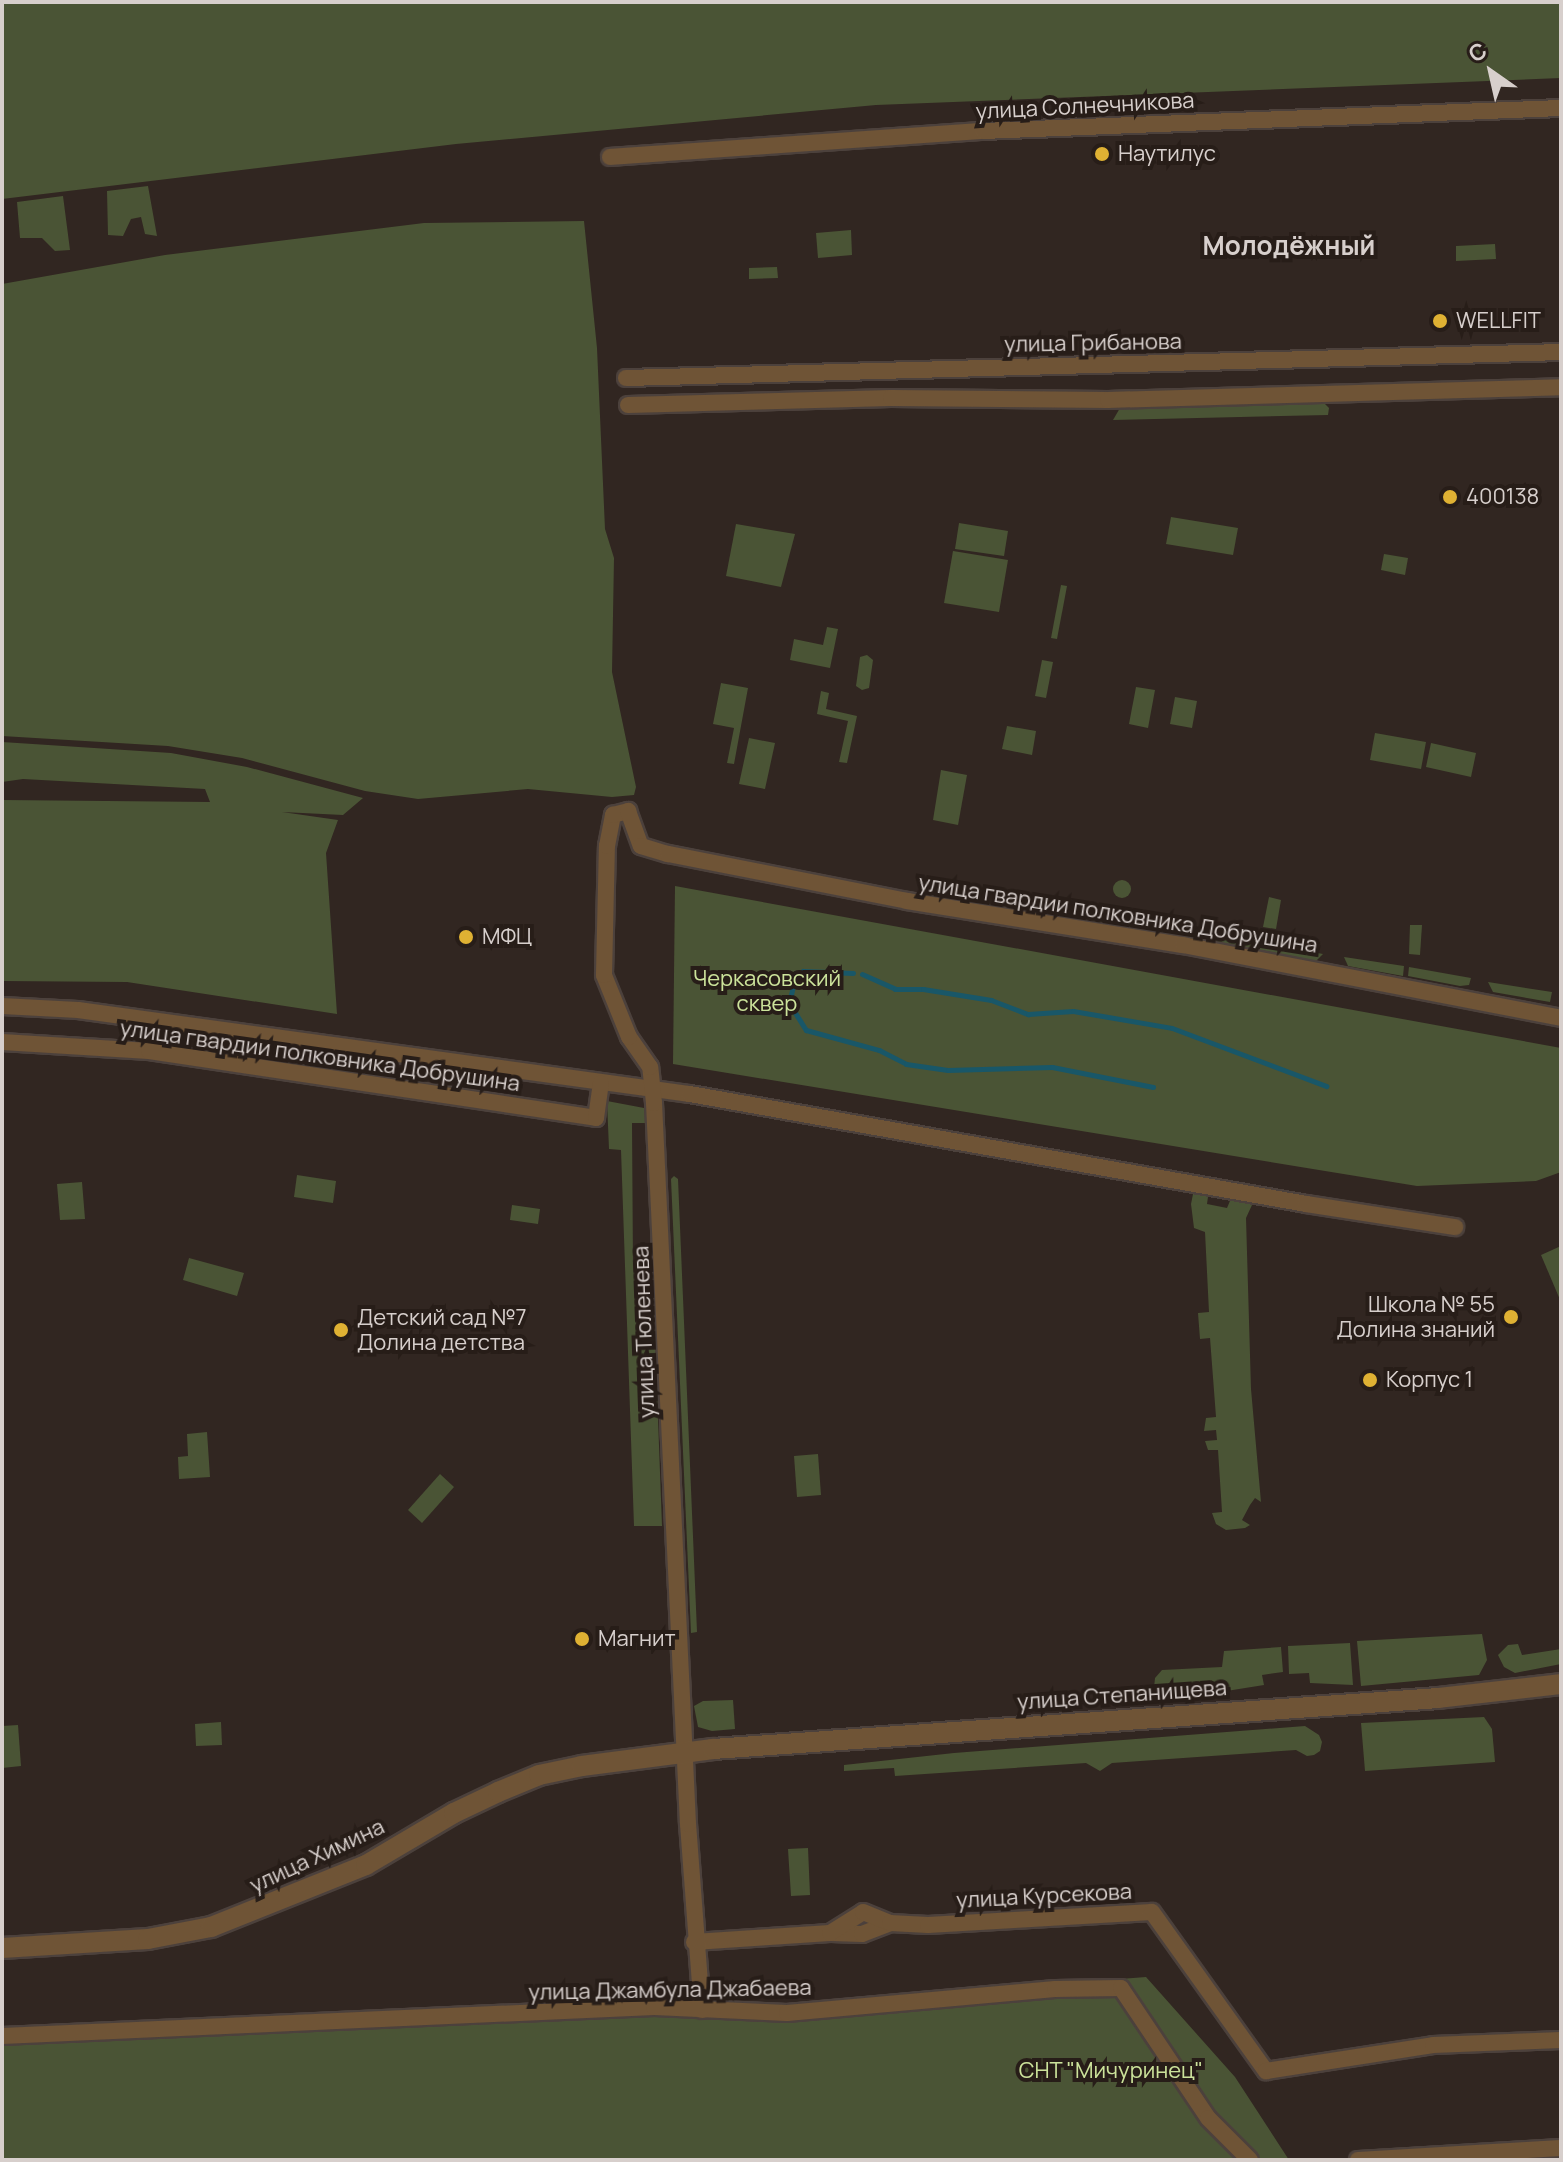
<!DOCTYPE html>
<meta charset="utf-8">
<style>
body{margin:0}
#map{position:relative;width:1563px;height:2162px;overflow:hidden;background:#312621;font-family:Manrope,sans-serif}
div>[style]{position:absolute}
[style*='--x']{left:calc(var(--x)*1px);top:calc(var(--y)*1px);width:calc(var(--w)*1px);rotate:calc(var(--a)*1deg)}
.green>*{inset:0;background:#4a5435}
.round{border-radius:50%}
.stream>*{height:5px;margin:-2.5px;padding:0 2.5px;transform-origin:2.5px;border-radius:2.5px;background:#195768}
.roads{filter:drop-shadow(2px 0 #4c413c) drop-shadow(-2px 0 #4c413c) drop-shadow(0 2px #4c413c) drop-shadow(0 -2px #4c413c)}
.minor>*{height:16px;margin:-8px;padding:0 8px;transform-origin:8px;border-radius:8px;background:#6f5436}
.tertiary>*{height:20px;margin:-10px;padding:0 10px;transform-origin:10px;border-radius:10px;background:#6f5436}
.dots>*{width:22px;height:22px;translate:-50% -50%;box-sizing:border-box;border:4px solid #271d18;border-radius:50%}
span{translate:-50% -50%;white-space:nowrap;text-align:center;line-height:1.15;-webkit-text-stroke:8px #271d18;paint-order:stroke}
.street-label{font-size:22px;color:#d7cfcc}
.poi-label{font-size:22px;color:#d7cfcc}
.left{translate:0 -50%;text-align:left}
.right{translate:-100% -50%;text-align:right}
.park-label{font-size:22px;color:#cce39b}
.quarter-label{font-size:26px;color:#d7cfcc;font-weight:700}
.frame{position:absolute;inset:0;border:4px solid #d7cfcc;pointer-events:none}
.north{position:absolute;left:1451px;top:32px;width:80px;height:80px;-webkit-text-stroke:6px #271d18;paint-order:stroke;rotate:326deg;font-size:22px;font-weight:700;line-height:32px;text-align:center;color:#d7cfcc}
.north::after{content:'';display:block;margin:auto;width:28px;height:36px;background:#d7cfcc;clip-path:polygon(50% 0,100% 100%,50% 72%,0 100%)}
</style>
<div id="map">
<div class="green">
<i style="clip-path:polygon(2px 2px,1561px 2px,1561px 78px,876px 105px,456px 144px,2px 199px)"></i>
<i style="clip-path:polygon(148px 186px,157px 236px,145px 234px,141px 217px,131px 219px,123px 236px,108px 235px,107px 191px)"></i>
<i style="clip-path:polygon(63px 196px,70px 250px,55px 251px,42px 238px,20px 238px,17px 202px)"></i>
<i style="clip-path:polygon(584px 221px,597px 348px,605px 529px,614px 558px,612px 672px,636px 787px,634px 795px,612px 797px,528px 789px,418px 799px,365px 791px,242px 758px,168px 746px,2px 736px,2px 284px,165px 255px,424px 223px)"></i>
<i style="clip-path:polygon(851px 230px,852px 255px,818px 258px,816px 233px)"></i>
<i style="clip-path:polygon(1495px 244px,1496px 259px,1456px 261px,1456px 246px)"></i>
<i style="clip-path:polygon(777px 267px,778px 278px,749px 279px,749px 268px)"></i>
<i style="clip-path:polygon(1321px 400px,1329px 408px,1328px 415px,1113px 420px,1120px 408px,1131px 403px)"></i>
<i style="clip-path:polygon(1171px 517px,1238px 528px,1233px 555px,1166px 544px)"></i>
<i style="clip-path:polygon(959px 523px,1008px 531px,1004px 556px,955px 549px)"></i>
<i style="clip-path:polygon(736px 524px,795px 534px,781px 587px,726px 576px)"></i>
<i style="clip-path:polygon(953px 551px,1008px 560px,999px 612px,944px 603px)"></i>
<i style="clip-path:polygon(1384px 554px,1408px 558px,1405px 575px,1381px 570px)"></i>
<i style="clip-path:polygon(1061px 585px,1067px 586px,1057px 639px,1051px 638px)"></i>
<i style="clip-path:polygon(827px 627px,838px 629px,830px 668px,790px 660px,794px 639px,823px 645px)"></i>
<i style="clip-path:polygon(867px 655px,873px 660px,869px 688px,862px 690px,856px 686px,860px 657px)"></i>
<i style="clip-path:polygon(1042px 660px,1053px 662px,1046px 698px,1035px 696px)"></i>
<i style="clip-path:polygon(721px 683px,748px 688px,734px 764px,727px 763px,734px 728px,713px 724px)"></i>
<i style="clip-path:polygon(1136px 687px,1155px 690px,1148px 728px,1129px 724px)"></i>
<i style="clip-path:polygon(821px 691px,829px 693px,826px 709px,857px 716px,847px 763px,839px 762px,848px 721px,817px 714px)"></i>
<i style="clip-path:polygon(1175px 697px,1197px 701px,1192px 728px,1170px 724px)"></i>
<i style="clip-path:polygon(1007px 726px,1036px 731px,1032px 755px,1002px 749px)"></i>
<i style="clip-path:polygon(1375px 733px,1426px 742px,1421px 769px,1370px 760px)"></i>
<i style="clip-path:polygon(749px 738px,775px 743px,765px 789px,739px 784px)"></i>
<i style="clip-path:polygon(2px 742px,171px 753px,247px 767px,363px 798px,343px 815px,282px 812px,338px 820px,326px 853px,337px 1014px,127px 982px,2px 981px,2px 800px,210px 802px,205px 789px,23px 779px,2px 782px)"></i>
<i style="clip-path:polygon(1431px 743px,1476px 753px,1471px 777px,1426px 767px)"></i>
<i style="clip-path:polygon(941px 770px,967px 775px,958px 825px,933px 820px)"></i>
<i class="round" style="left:1113px;top:880px;width:18px;height:18px"></i>
<i style="clip-path:polygon(675px 886px,1561px 1048px,1561px 1172px,1536px 1181px,1417px 1186px,673px 1064px)"></i>
<i style="clip-path:polygon(1269px 897px,1281px 900px,1276px 929px,1263px 927px)"></i>
<i style="clip-path:polygon(1047px 906px,1105px 915px,1104px 924px,1046px 914px)"></i>
<i style="clip-path:polygon(1110px 916px,1175px 927px,1168px 936px,1109px 924px)"></i>
<i style="clip-path:polygon(1410px 925px,1422px 925px,1420px 955px,1409px 954px)"></i>
<i style="clip-path:polygon(1192px 930px,1255px 941px,1254px 950px,1201px 941px,1193px 937px)"></i>
<i style="clip-path:polygon(1260px 942px,1323px 954px,1316px 961px,1260px 950px)"></i>
<i style="clip-path:polygon(1344px 957px,1404px 966px,1403px 976px,1348px 966px)"></i>
<i style="clip-path:polygon(1409px 967px,1471px 978px,1469px 985px,1460px 986px,1408px 976px)"></i>
<i style="clip-path:polygon(1488px 982px,1552px 992px,1550px 1002px,1493px 992px)"></i>
<i style="clip-path:polygon(607px 1101px,644px 1108px,646px 1123px,632px 1123px,633px 1266px,646px 1268px,654px 1311px,662px 1526px,634px 1526px,621px 1150px,609px 1149px)"></i>
<i style="clip-path:polygon(297px 1175px,336px 1181px,333px 1203px,294px 1197px)"></i>
<i style="clip-path:polygon(674px 1176px,678px 1179px,697px 1632px,691px 1633px,671px 1179px)"></i>
<i style="clip-path:polygon(82px 1182px,85px 1219px,60px 1220px,57px 1184px)"></i>
<i style="clip-path:polygon(1200px 1191px,1208px 1197px,1207px 1204px,1227px 1208px,1232px 1196px,1252px 1205px,1246px 1218px,1251px 1389px,1261px 1502px,1255px 1498px,1250px 1505px,1242px 1520px,1250px 1525px,1245px 1528px,1226px 1530px,1216px 1524px,1212px 1513px,1222px 1512px,1218px 1450px,1208px 1450px,1205px 1441px,1217px 1440px,1216px 1430px,1204px 1431px,1206px 1418px,1216px 1417px,1210px 1338px,1200px 1339px,1198px 1313px,1209px 1312px,1205px 1232px,1194px 1228px,1191px 1204px,1193px 1194px)"></i>
<i style="clip-path:polygon(512px 1205px,540px 1209px,538px 1224px,510px 1220px)"></i>
<i style="clip-path:polygon(1561px 1246px,1561px 1302px,1541px 1255px)"></i>
<i style="clip-path:polygon(189px 1258px,244px 1273px,237px 1296px,183px 1280px)"></i>
<i style="clip-path:polygon(207px 1432px,210px 1477px,179px 1479px,178px 1457px,188px 1456px,187px 1434px)"></i>
<i style="clip-path:polygon(818px 1454px,821px 1495px,797px 1497px,794px 1456px)"></i>
<i style="clip-path:polygon(440px 1474px,454px 1487px,422px 1523px,408px 1510px)"></i>
<i style="clip-path:polygon(1482px 1634px,1487px 1660px,1479px 1675px,1361px 1686px,1357px 1641px)"></i>
<i style="clip-path:polygon(1350px 1643px,1353px 1685px,1310px 1683px,1309px 1673px,1289px 1674px,1288px 1646px)"></i>
<i style="clip-path:polygon(1518px 1644px,1522px 1655px,1561px 1649px,1561px 1664px,1515px 1673px,1504px 1667px,1498px 1655px,1508px 1645px)"></i>
<i style="clip-path:polygon(1281px 1647px,1283px 1672px,1262px 1675px,1264px 1685px,1189px 1697px,1161px 1696px,1154px 1688px,1155px 1678px,1162px 1670px,1222px 1667px,1224px 1651px)"></i>
<i style="clip-path:polygon(733px 1700px,735px 1729px,712px 1731px,698px 1727px,694px 1706px,703px 1701px)"></i>
<i style="clip-path:polygon(1484px 1717px,1492px 1729px,1495px 1762px,1365px 1771px,1361px 1723px)"></i>
<i style="clip-path:polygon(221px 1722px,222px 1745px,196px 1746px,195px 1724px)"></i>
<i style="clip-path:polygon(18px 1725px,21px 1766px,2px 1768px,2px 1726px)"></i>
<i style="clip-path:polygon(1305px 1726px,1319px 1735px,1322px 1742px,1320px 1751px,1314px 1755px,1307px 1756px,1296px 1750px,1112px 1763px,1100px 1771px,1086px 1763px,895px 1776px,894px 1768px,844px 1771px,844px 1765px,954px 1753px)"></i>
<i style="clip-path:polygon(808px 1848px,810px 1895px,791px 1896px,788px 1849px)"></i>
<i style="clip-path:polygon(1146px 1977px,1235px 2077px,1289px 2160px,2px 2160px,2px 2028px,473px 2006px,687px 2002px,784px 2005px)"></i>
</div>
<div class="stream">
<i style="--x:853;--y:973;--w:50;--a:-177.7"></i>
<i style="--x:803;--y:971;--w:18;--a:124"></i>
<i style="--x:793;--y:986;--w:17;--a:103"></i>
<i style="--x:789;--y:1003;--w:32;--a:58"></i>
<i style="--x:806;--y:1030;--w:76;--a:15.3"></i>
<i style="--x:879;--y:1050;--w:30;--a:27"></i>
<i style="--x:906;--y:1064;--w:42;--a:8.1"></i>
<i style="--x:948;--y:1070;--w:104;--a:-1.7"></i>
<i style="--x:1052;--y:1067;--w:103;--a:11.2"></i>
<i style="--x:862;--y:974;--w:36;--a:24"></i>
<i style="--x:895;--y:989;--w:28;--a:0"></i>
<i style="--x:923;--y:989;--w:69;--a:9.2"></i>
<i style="--x:991;--y:1000;--w:40;--a:21"></i>
<i style="--x:1028;--y:1014;--w:45;--a:-3.8"></i>
<i style="--x:1073;--y:1011;--w:100;--a:9.7"></i>
<i style="--x:1172;--y:1028;--w:165;--a:20.6"></i>
</div>
<div class="roads">
<div class="minor">
<i style="--x:610;--y:157;--w:374;--a:-4"></i>
<i style="--x:983;--y:131;--w:578;--a:-2.28"></i>
<i style="--x:626;--y:378;--w:935;--a:-1.59"></i>
<i style="--x:628;--y:405;--w:263;--a:-1.5"></i>
<i style="--x:891;--y:398;--w:217;--a:0.5"></i>
<i style="--x:1108;--y:400;--w:453;--a:-1.6"></i>
<i style="--x:2;--y:1006;--w:76;--a:3"></i>
<i style="--x:78;--y:1010;--w:618;--a:7.82"></i>
<i style="--x:690;--y:1094;--w:626;--a:10.12"></i>
<i style="--x:1306;--y:1204;--w:151;--a:8.8"></i>
<i style="--x:2;--y:1042;--w:147;--a:3.5"></i>
<i style="--x:149;--y:1051;--w:452;--a:8.5"></i>
<i style="--x:596;--y:1118;--w:35;--a:-82"></i>
<i style="--x:831;--y:1933;--w:31;--a:2"></i>
<i style="--x:862;--y:1934;--w:30;--a:-21"></i>
<i style="--x:694;--y:1942;--w:136;--a:-3.8"></i>
<i style="--x:830;--y:1933;--w:39;--a:-32"></i>
<i style="--x:863;--y:1912;--w:29;--a:22"></i>
<i style="--x:890;--y:1923;--w:38;--a:3"></i>
<i style="--x:928;--y:1925;--w:224;--a:-3.3"></i>
<i style="--x:1152;--y:1912;--w:196;--a:54.4"></i>
<i style="--x:1266;--y:2071;--w:169;--a:-8.8"></i>
<i style="--x:1433;--y:2045;--w:128;--a:-2.2"></i>
<i style="--x:702;--y:2010;--w:187;--a:-94.3"></i>
<i style="--x:688;--y:1824;--w:722;--a:-92.7"></i>
<i style="--x:654;--y:1103;--w:36;--a:-96"></i>
<i style="--x:650;--y:1067;--w:37;--a:-125"></i>
<i style="--x:629;--y:1037;--w:67;--a:-112"></i>
<i style="--x:604;--y:975;--w:129;--a:-88.7"></i>
<i style="--x:607;--y:846;--w:32;--a:-79"></i>
<i style="--x:613;--y:815;--w:16;--a:-15"></i>
<i style="--x:628;--y:811;--w:37;--a:70"></i>
<i style="--x:641;--y:846;--w:28;--a:17"></i>
<i style="--x:668;--y:854;--w:244;--a:11.1"></i>
<i style="--x:907;--y:901;--w:279;--a:9.1"></i>
<i style="--x:1183;--y:945;--w:385;--a:10.9"></i>
<i style="--x:2;--y:2036;--w:653;--a:-2.55"></i>
<i style="--x:654;--y:2007;--w:133;--a:2.6"></i>
<i style="--x:787;--y:2013;--w:269;--a:-5.1"></i>
<i style="--x:1055;--y:1989;--w:66;--a:-0.9"></i>
<i style="--x:1121;--y:1988;--w:156;--a:56.2"></i>
<i style="--x:1208;--y:2118;--w:59;--a:45"></i>
<i style="--x:1358;--y:2160;--w:203;--a:-3.4"></i>
</div>
<div class="tertiary">
<i style="--x:2;--y:1948;--w:146;--a:-3.5"></i>
<i style="--x:148;--y:1939;--w:64;--a:-10.8"></i>
<i style="--x:211;--y:1927;--w:167;--a:-21.8"></i>
<i style="--x:366;--y:1865;--w:102;--a:-30.6"></i>
<i style="--x:454;--y:1813;--w:49;--a:-25.5"></i>
<i style="--x:498;--y:1792;--w:44;--a:-22.5"></i>
<i style="--x:539;--y:1775;--w:44;--a:-11.8"></i>
<i style="--x:582;--y:1766;--w:132;--a:-7.4"></i>
<i style="--x:713;--y:1749;--w:727;--a:-4.02"></i>
<i style="--x:1438;--y:1698;--w:124;--a:-6.5"></i>
</div>
</div>
<div class="dots">
<i style="left:1102px;top:154px;background:#dfb133"></i>
<i style="left:1440px;top:321px;background:#dfb133"></i>
<i style="left:1450px;top:497px;background:#dfb133"></i>
<i style="left:466px;top:937px;background:#dfb133"></i>
<i style="left:1511px;top:1317px;background:#dfb133"></i>
<i style="left:341px;top:1330px;background:#dfb133"></i>
<i style="left:1370px;top:1380px;background:#dfb133"></i>
<i style="left:582px;top:1639px;background:#dfb133"></i>
</div>
<div class="street-label">
<span style="left:1085px;top:106px;rotate:-3deg">улица Солнечникова</span>
<span style="left:1093px;top:343px;rotate:-1deg">улица Грибанова</span>
<span style="left:1118px;top:914px;rotate:9deg">улица гвардии полковника Добрушина</span>
<span style="left:320px;top:1056px;rotate:8deg">улица гвардии полковника Добрушина</span>
<span style="left:644px;top:1332px;rotate:-92deg">улица Тюленева</span>
<span style="left:1122px;top:1695px;rotate:-4deg">улица Степанищева</span>
<span style="left:317px;top:1856px;rotate:-25deg">улица Химина</span>
<span style="left:1044px;top:1896px;rotate:-3deg">улица Курсекова</span>
<span style="left:670px;top:1990px;rotate:-1deg">улица Джамбула Джабаева</span>
</div>
<div class="poi-label">
<span class="left" style="left:1118px;top:154px">Наутилус</span>
<span class="left" style="left:1456px;top:321px">WELLFIT</span>
<span class="left" style="left:1466px;top:497px">400138</span>
<span class="left" style="left:482px;top:937px">МФЦ</span>
<span class="right" style="left:1495px;top:1317px">Школа № 55<br>Долина знаний</span>
<span class="left" style="left:357px;top:1330px">Детский сад №7<br>Долина детства</span>
<span class="left" style="left:1386px;top:1380px">Корпус 1</span>
<span class="left" style="left:598px;top:1639px">Магнит</span>
</div>
<div class="park-label">
<span style="left:767px;top:991px">Черкасовский<br>сквер</span>
<span style="left:1111px;top:2071px">СНТ "Мичуринец"</span>
</div>
<div class="quarter-label">
<span style="left:1289px;top:246px">Молодёжный</span>
</div>
<div class="frame"></div>
<div class="north">С</div>
</div>
